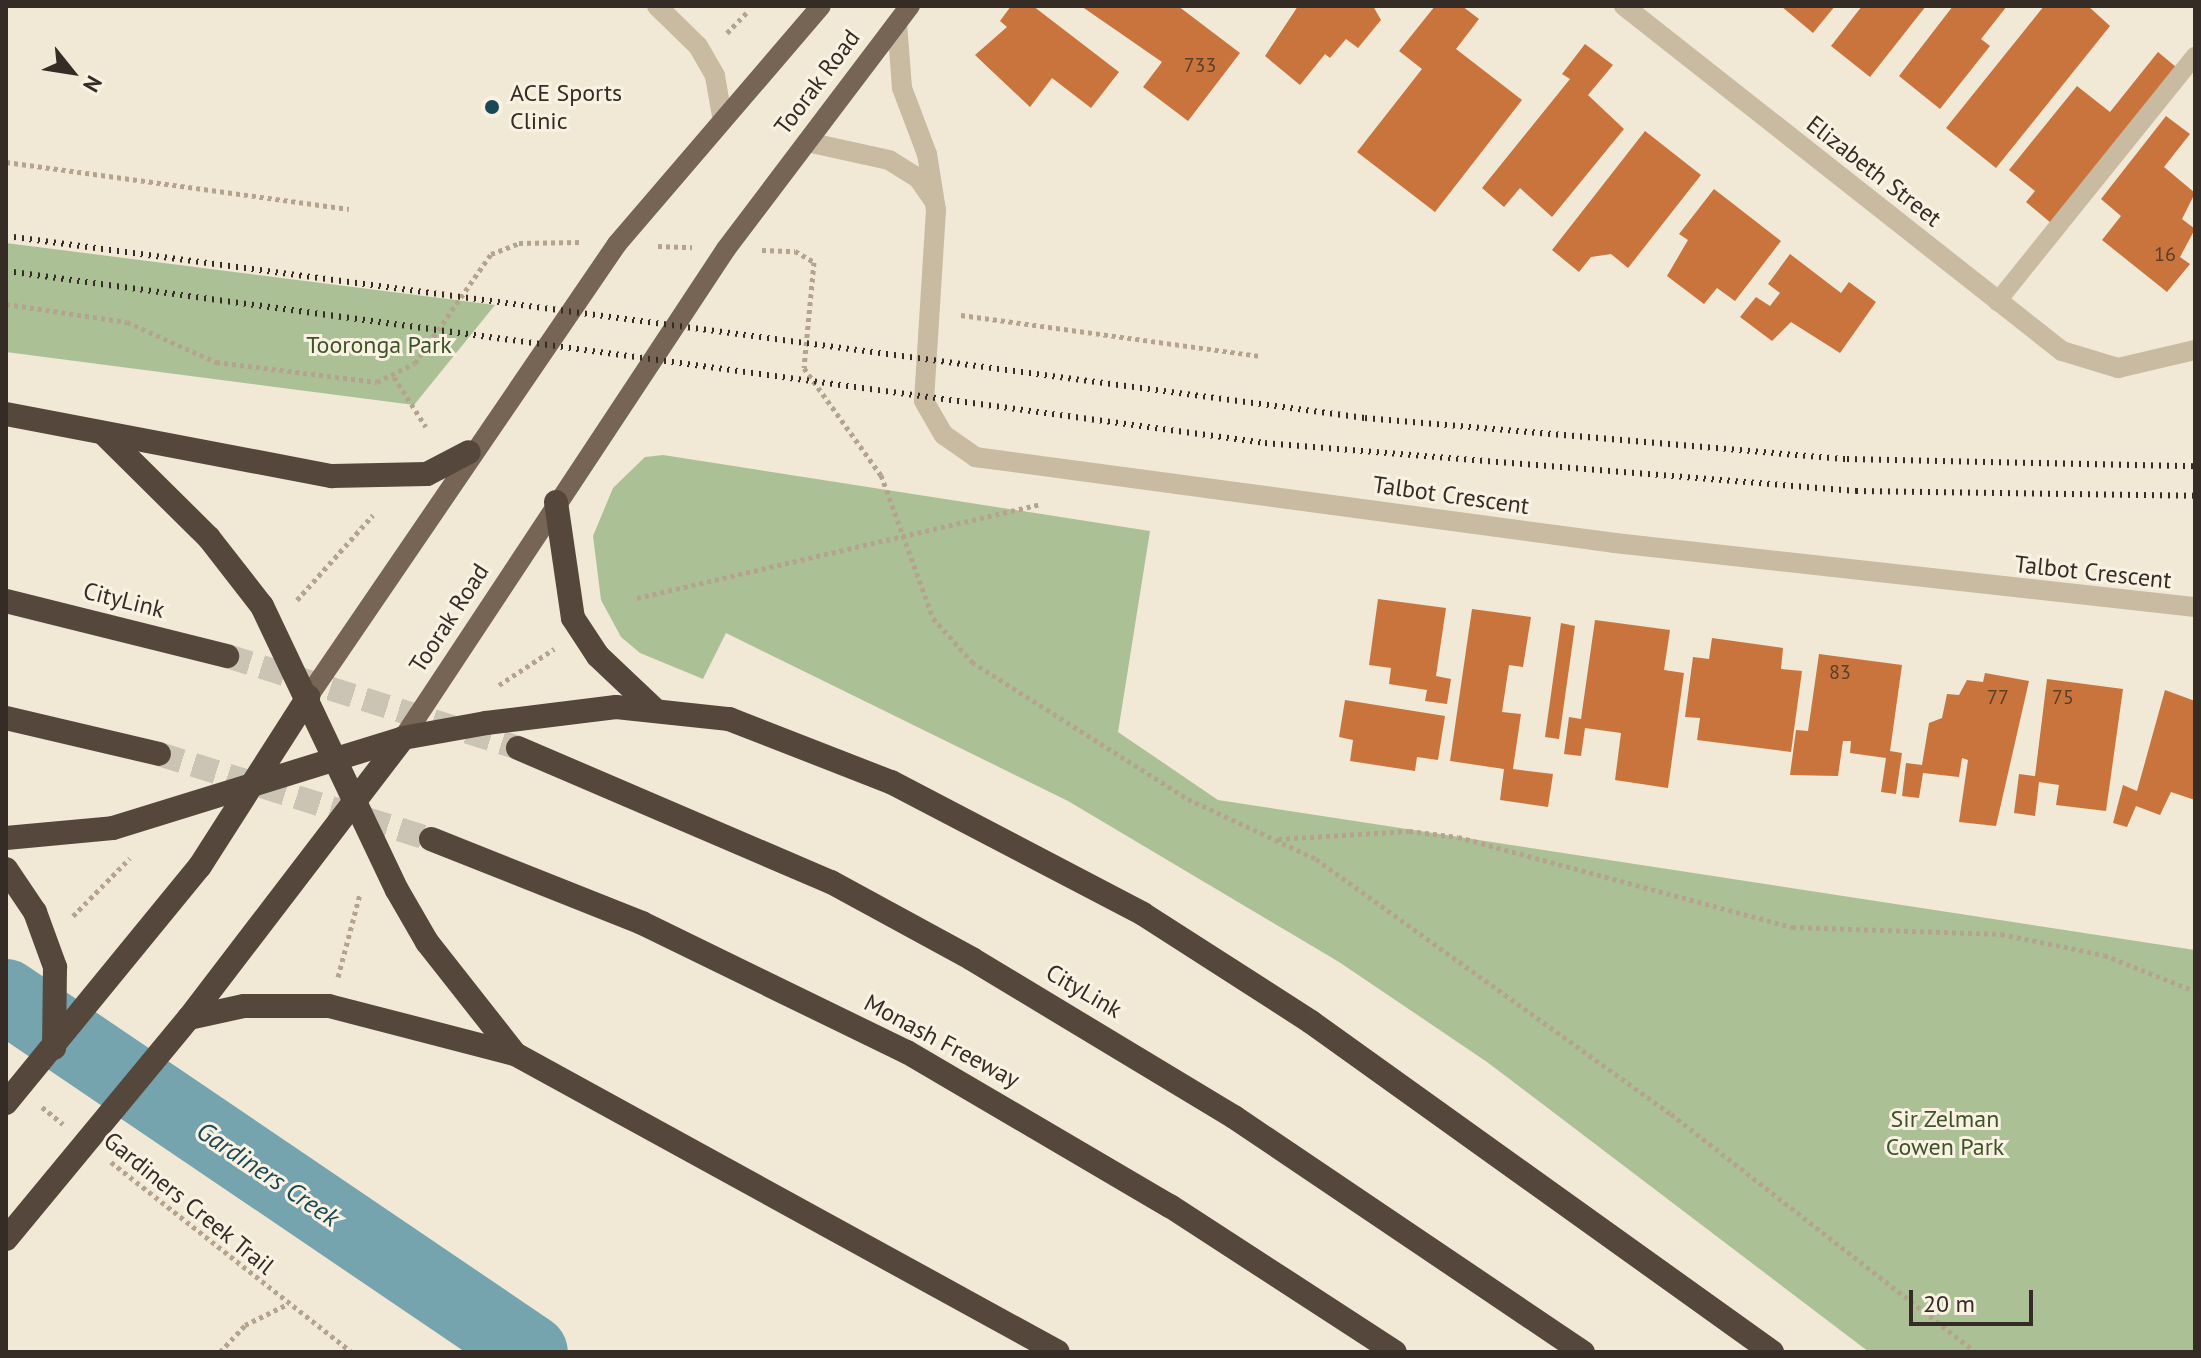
<!DOCTYPE html>
<style>
body{margin:0}
#map{position:relative;width:2201px;height:1358px;overflow:hidden;background:#f1e9d6;font-family:"PT Sans",sans-serif}
div>[style]{position:absolute}
[style*='--x']{left:calc(var(--x)*1px);top:calc(var(--y)*1px);width:calc(var(--w)*1px);rotate:calc(var(--a)*1deg)}
.green>*{inset:0;background:#acc096}
.river>*{height:74px;margin:-37px;padding:0 37px;transform-origin:37px;border-radius:37px;background:#75a4af}
.building>*{inset:0;background:#c9743c}
.highway-tunnel>*{height:24px;margin-top:-12px;transform-origin:0;background:repeating-linear-gradient(90deg,#cbc3b3 0 24px,transparent 0 36px)}
.path>*{height:5px;margin-top:-2.5px;transform-origin:0;background:repeating-linear-gradient(90deg,#b5a48d 0 4px,transparent 0 8px)}
.lane>*{height:18px;margin:-9px;padding:0 9px;transform-origin:9px;border-radius:9px;background:#c9baa2}
.street>*{height:20px;margin:-10px;padding:0 10px;transform-origin:10px;border-radius:10px;background:#c9baa2}
.primary>*{height:20px;margin:-10px;padding:0 10px;transform-origin:10px;border-radius:10px;background:#766555}
.highway>*{height:24px;margin:-12px;padding:0 12px;transform-origin:12px;border-radius:12px;background:#55473c}
.rail>*{height:6px;margin-top:-3px;transform-origin:0;background:repeating-linear-gradient(90deg,#342c25 0 2px,transparent 0 8px)}
.dots>*{width:22px;height:22px;translate:-50% -50%;box-sizing:border-box;border:4px solid #f9f2e3;border-radius:50%}
span{translate:-50% -50%;white-space:nowrap;text-align:center;line-height:1.15;-webkit-text-stroke:6px #f9f2e3;paint-order:stroke}
.number-label{font-size:20px;color:#593e2b}
.number-label span{-webkit-text-stroke-width:0}
.street-label{font-size:24px;color:#342c25}
.poi-label{font-size:24px;color:#342c25}
.left{translate:0 -50%;text-align:left}
.park-label{font-size:24px;color:#3d5328}
.water-label{font-size:26px;color:#1a4956;font-style:italic}
.frame{position:absolute;inset:0;border:8px solid #342c25;pointer-events:none}
.north{position:absolute;left:32px;top:32px;width:80px;height:80px;-webkit-text-stroke:6px #f9f2e3;paint-order:stroke;rotate:120deg;font-size:22px;font-weight:700;line-height:32px;text-align:center;color:#342c25}
.north::after{content:'';display:block;margin:auto;width:28px;height:36px;background:#342c25;clip-path:polygon(50% 0,100% 100%,50% 72%,0 100%)}
.scale{position:absolute;left:1909px;top:1290px;width:124px;height:36px;box-sizing:border-box;border:4px solid #342c25;border-top:0;padding-left:10px;font-size:24px;line-height:28px;white-space:nowrap;color:#342c25;-webkit-text-stroke:6px #f9f2e3;paint-order:stroke}
</style>
<div id="map">
<div class="green">
<i style="clip-path:polygon(6px 243px,495px 305px,414px 405px,6px 352px)"></i>
<i style="clip-path:polygon(663px 455px,1150px 531px,1118px 732px,1218px 800px,2195px 950px,2195px 1352px,1869px 1352px,1487px 1062px,1339px 962px,1068px 801px,726px 633px,703px 679px,640px 653px,621px 637px,601px 600px,593px 536px,613px 488px,645px 457px)"></i>
</div>
<div class="river">
<i style="--x:6;--y:996;--w:634;--a:34.14"></i>
</div>
<div class="building">
<i style="clip-path:polygon(1011px 6px,1033px 6px,1119px 72px,1091px 108px,1052px 78px,1030px 107px,975px 55px,1007px 27px,1000px 21px)"></i>
<i style="clip-path:polygon(1081px 6px,1178px 6px,1240px 53px,1188px 121px,1143px 87px,1162px 62px)"></i>
<i style="clip-path:polygon(1298px 6px,1373px 6px,1381px 20px,1358px 48px,1346px 39px,1330px 58px,1325px 54px,1300px 85px,1265px 56px)"></i>
<i style="clip-path:polygon(1435px 6px,1462px 6px,1479px 19px,1456px 49px,1522px 100px,1435px 212px,1357px 152px,1422px 69px,1399px 51px)"></i>
<i style="clip-path:polygon(1781px 6px,1835px 6px,1813px 33px)"></i>
<i style="clip-path:polygon(1862px 6px,1926px 6px,1870px 77px,1831px 46px)"></i>
<i style="clip-path:polygon(1953px 6px,2007px 6px,1981px 39px,1990px 46px,1940px 109px,1899px 76px)"></i>
<i style="clip-path:polygon(2044px 6px,2088px 6px,2110px 26px,1996px 168px,1946px 128px)"></i>
<i style="clip-path:polygon(1585px 44px,1613px 65px,1588px 95px,1624px 129px,1552px 217px,1520px 188px,1504px 207px,1482px 188px,1570px 79px,1562px 74px)"></i>
<i style="clip-path:polygon(2158px 52px,2176px 67px,2051px 223px,2026px 202px,2035px 191px,2009px 170px,2077px 86px,2110px 112px)"></i>
<i style="clip-path:polygon(2166px 116px,2190px 134px,2164px 167px,2195px 193px,2182px 219px,2195px 229px,2180px 257px,2190px 264px,2167px 292px,2102px 240px,2121px 216px,2101px 199px)"></i>
<i style="clip-path:polygon(1645px 131px,1701px 175px,1628px 268px,1611px 254px,1591px 257px,1579px 272px,1552px 250px)"></i>
<i style="clip-path:polygon(1714px 189px,1781px 241px,1735px 301px,1717px 288px,1704px 304px,1667px 276px,1688px 240px,1679px 234px)"></i>
<i style="clip-path:polygon(1790px 254px,1841px 293px,1849px 282px,1876px 302px,1840px 353px,1791px 322px,1772px 341px,1740px 317px,1756px 297px,1770px 306px,1780px 293px,1768px 284px)"></i>
<i style="clip-path:polygon(1378px 599px,1446px 608px,1436px 676px,1451px 679px,1447px 704px,1425px 701px,1427px 690px,1389px 684px,1391px 668px,1369px 665px)"></i>
<i style="clip-path:polygon(1472px 609px,1531px 617px,1523px 667px,1509px 665px,1502px 712px,1521px 714px,1513px 769px,1553px 774px,1548px 807px,1500px 800px,1504px 769px,1450px 761px)"></i>
<i style="clip-path:polygon(1595px 620px,1670px 630px,1664px 670px,1684px 673px,1668px 788px,1615px 780px,1621px 733px,1585px 728px,1581px 756px,1564px 754px,1569px 717px,1581px 719px)"></i>
<i style="clip-path:polygon(1561px 623px,1575px 626px,1559px 739px,1545px 737px)"></i>
<i style="clip-path:polygon(1712px 638px,1783px 648px,1781px 669px,1802px 671px,1791px 752px,1697px 740px,1700px 718px,1685px 717px,1693px 657px,1709px 659px)"></i>
<i style="clip-path:polygon(1819px 654px,1902px 665px,1890px 751px,1902px 753px,1896px 794px,1881px 792px,1886px 758px,1850px 753px,1851px 741px,1843px 741px,1838px 776px,1790px 775px,1796px 730px,1808px 731px)"></i>
<i style="clip-path:polygon(1985px 673px,2029px 681px,1996px 826px,1959px 822px,1968px 760px,1962px 758px,1959px 777px,1923px 773px,1919px 798px,1902px 796px,1906px 763px,1922px 765px,1929px 723px,1942px 718px,1947px 694px,1959px 695px,1967px 680px,1983px 682px)"></i>
<i style="clip-path:polygon(2047px 679px,2123px 689px,2106px 811px,2056px 805px,2059px 785px,2039px 782px,2035px 816px,2014px 813px,2019px 774px,2035px 776px)"></i>
<i style="clip-path:polygon(2165px 690px,2195px 701px,2195px 800px,2171px 792px,2160px 815px,2136px 806px,2127px 827px,2113px 823px,2123px 785px,2137px 791px)"></i>
<i style="clip-path:polygon(1345px 700px,1445px 716px,1438px 760px,1417px 757px,1415px 771px,1350px 761px,1353px 740px,1339px 737px)"></i>
</div>
<div class="highway-tunnel">
<i style="--x:227;--y:656;--w:305;--a:17.5"></i>
<i style="--x:159;--y:754;--w:285;--a:17.4"></i>
</div>
<div class="path">
<i style="--x:727;--y:33;--w:28;--a:-46"></i>
<i style="--x:6;--y:162;--w:346;--a:7.8"></i>
<i style="--x:658;--y:246;--w:34;--a:2"></i>
<i style="--x:762;--y:250;--w:33;--a:2"></i>
<i style="--x:795;--y:251;--w:22;--a:30"></i>
<i style="--x:814;--y:262;--w:106;--a:95.4"></i>
<i style="--x:804;--y:368;--w:132;--a:54.3"></i>
<i style="--x:881;--y:475;--w:152;--a:70"></i>
<i style="--x:933;--y:618;--w:59;--a:48.4"></i>
<i style="--x:972;--y:662;--w:256;--a:32.4"></i>
<i style="--x:1188;--y:799;--w:141;--a:25.1"></i>
<i style="--x:1316;--y:859;--w:437;--a:35.7"></i>
<i style="--x:1671;--y:1114;--w:387;--a:38"></i>
<i style="--x:6;--y:304;--w:122;--a:8.5"></i>
<i style="--x:127;--y:322;--w:98;--a:24.2"></i>
<i style="--x:216;--y:362;--w:162;--a:7.1"></i>
<i style="--x:377;--y:382;--w:42;--a:-26.6"></i>
<i style="--x:415;--y:363;--w:133;--a:-55.1"></i>
<i style="--x:491;--y:254;--w:30;--a:-21"></i>
<i style="--x:519;--y:243;--w:61;--a:-0.9"></i>
<i style="--x:961;--y:315;--w:303;--a:7.8"></i>
<i style="--x:394;--y:377;--w:59;--a:57.4"></i>
<i style="--x:637;--y:598;--w:412;--a:-13.1"></i>
<i style="--x:297;--y:600;--w:114;--a:-48.2"></i>
<i style="--x:499;--y:685;--w:66;--a:-33.2"></i>
<i style="--x:1278;--y:839;--w:131;--a:-3.5"></i>
<i style="--x:1409;--y:831;--w:49;--a:7"></i>
<i style="--x:1458;--y:837;--w:346;--a:15.1"></i>
<i style="--x:1792;--y:927;--w:209;--a:1.9"></i>
<i style="--x:2001;--y:934;--w:105;--a:11.5"></i>
<i style="--x:2104;--y:955;--w:98;--a:21.6"></i>
<i style="--x:73;--y:916;--w:81;--a:-45.5"></i>
<i style="--x:338;--y:977;--w:86;--a:-75.2"></i>
<i style="--x:42;--y:1107;--w:27;--a:39"></i>
<i style="--x:111;--y:1162;--w:307;--a:38.3"></i>
<i style="--x:220;--y:1352;--w:37;--a:-47"></i>
<i style="--x:245;--y:1325;--w:46;--a:-26"></i>
</div>
<div class="lane">
<i style="--x:1997;--y:302;--w:316;--a:-51.2"></i>
</div>
<div class="street">
<i style="--x:657;--y:6;--w:57;--a:44.3"></i>
<i style="--x:698;--y:46;--w:34;--a:60"></i>
<i style="--x:715;--y:76;--w:41;--a:80.1"></i>
<i style="--x:1624;--y:6;--w:558;--a:38.23"></i>
<i style="--x:2062;--y:351;--w:59;--a:16.9"></i>
<i style="--x:2118;--y:368;--w:79;--a:-13.2"></i>
<i style="--x:897;--y:23;--w:65;--a:85.6"></i>
<i style="--x:902;--y:88;--w:71;--a:69.3"></i>
<i style="--x:927;--y:154;--w:57;--a:80.9"></i>
<i style="--x:936;--y:210;--w:191;--a:93.6"></i>
<i style="--x:924;--y:401;--w:39;--a:60"></i>
<i style="--x:944;--y:435;--w:38;--a:35"></i>
<i style="--x:975;--y:457;--w:646;--a:7.65"></i>
<i style="--x:1615;--y:543;--w:584;--a:6.3"></i>
<i style="--x:807;--y:142;--w:84;--a:12.4"></i>
<i style="--x:889;--y:160;--w:34;--a:32"></i>
<i style="--x:918;--y:178;--w:28;--a:55"></i>
</div>
<div class="primary">
<i style="--x:308;--y:697;--w:548;--a:-55.7"></i>
<i style="--x:617;--y:244;--w:313;--a:-49.4"></i>
<i style="--x:403;--y:738;--w:586;--a:-56.55"></i>
<i style="--x:726;--y:249;--w:305;--a:-52.9"></i>
</div>
<div class="highway">
<i style="--x:6;--y:414;--w:332;--a:10.8"></i>
<i style="--x:332;--y:476;--w:95;--a:-1.2"></i>
<i style="--x:427;--y:474;--w:47;--a:-27.6"></i>
<i style="--x:105;--y:435;--w:146;--a:44.7"></i>
<i style="--x:209;--y:538;--w:86;--a:52.1"></i>
<i style="--x:262;--y:606;--w:314;--a:64.6"></i>
<i style="--x:397;--y:890;--w:60;--a:60"></i>
<i style="--x:427;--y:942;--w:142;--a:51.8"></i>
<i style="--x:556;--y:502;--w:117;--a:81.7"></i>
<i style="--x:573;--y:618;--w:45;--a:56.7"></i>
<i style="--x:598;--y:656;--w:76;--a:43.4"></i>
<i style="--x:6;--y:601;--w:228;--a:14"></i>
<i style="--x:6;--y:718;--w:157;--a:13.2"></i>
<i style="--x:518;--y:748;--w:340;--a:23.2"></i>
<i style="--x:831;--y:882;--w:161;--a:28.6"></i>
<i style="--x:972;--y:959;--w:306;--a:31.1"></i>
<i style="--x:1234;--y:1117;--w:421;--a:34"></i>
<i style="--x:6;--y:838;--w:107;--a:-5.3"></i>
<i style="--x:113;--y:828;--w:304;--a:-17.2"></i>
<i style="--x:403;--y:738;--w:84;--a:-10.2"></i>
<i style="--x:486;--y:723;--w:131;--a:-7"></i>
<i style="--x:616;--y:707;--w:114;--a:6.1"></i>
<i style="--x:729;--y:719;--w:174;--a:21.3"></i>
<i style="--x:891;--y:782;--w:284;--a:27.6"></i>
<i style="--x:1143;--y:914;--w:200;--a:32.7"></i>
<i style="--x:1311;--y:1022;--w:567;--a:35.6"></i>
<i style="--x:431;--y:839;--w:227;--a:21.7"></i>
<i style="--x:642;--y:923;--w:295;--a:26"></i>
<i style="--x:907;--y:1052;--w:305;--a:30.4"></i>
<i style="--x:1170;--y:1206;--w:268;--a:33"></i>
<i style="--x:6;--y:869;--w:52;--a:56"></i>
<i style="--x:35;--y:912;--w:59;--a:70"></i>
<i style="--x:55;--y:967;--w:81;--a:90.7"></i>
<i style="--x:189;--y:1018;--w:56;--a:-12.3"></i>
<i style="--x:244;--y:1006;--w:85;--a:0"></i>
<i style="--x:329;--y:1006;--w:192;--a:14.5"></i>
<i style="--x:515;--y:1054;--w:619;--a:28.76"></i>
<i style="--x:6;--y:1103;--w:306;--a:-50.7"></i>
<i style="--x:200;--y:866;--w:201;--a:-57.4"></i>
<i style="--x:6;--y:1239;--w:287;--a:-50.4"></i>
<i style="--x:189;--y:1018;--w:352;--a:-52.6"></i>
</div>
<div class="rail">
<i style="--x:6;--y:236;--w:1371;--a:7.63"></i>
<i style="--x:1365;--y:418;--w:484;--a:4.9"></i>
<i style="--x:1847;--y:459;--w:348;--a:1.2"></i>
<i style="--x:6;--y:271;--w:1271;--a:7.78"></i>
<i style="--x:1265;--y:443;--w:593;--a:4.64"></i>
<i style="--x:1856;--y:491;--w:339;--a:0.8"></i>
</div>
<div class="dots">
<i style="left:492px;top:107px;background:#1a4956"></i>
</div>
<div class="number-label">
<span style="left:1200px;top:65px">733</span>
<span style="left:2165px;top:254px">16</span>
<span style="left:1840px;top:672px">83</span>
<span style="left:1998px;top:697px">77</span>
<span style="left:2063px;top:697px">75</span>
</div>
<div class="street-label">
<span style="left:817px;top:82px;rotate:-53deg">Toorak Road</span>
<span style="left:1874px;top:171px;rotate:38deg">Elizabeth Street</span>
<span style="left:1451px;top:495px;rotate:8deg">Talbot Crescent</span>
<span style="left:2093px;top:572px;rotate:6deg">Talbot Crescent</span>
<span style="left:124px;top:600px;rotate:14deg">CityLink</span>
<span style="left:449px;top:618px;rotate:-57deg">Toorak Road</span>
<span style="left:1084px;top:991px;rotate:30deg">CityLink</span>
<span style="left:942px;top:1041px;rotate:28deg">Monash Freeway</span>
<span style="left:189px;top:1203px;rotate:39deg">Gardiners Creek Trail</span>
</div>
<div class="poi-label">
<span class="left" style="left:510px;top:107px">ACE Sports<br>Clinic</span>
</div>
<div class="park-label">
<span style="left:379px;top:345px">Tooronga Park</span>
<span style="left:1945px;top:1133px">Sir Zelman<br>Cowen Park</span>
</div>
<div class="water-label">
<span style="left:268px;top:1174px;rotate:34deg">Gardiners Creek</span>
</div>
<div class="frame"></div>
<div class="north">N</div>
<div class="scale">20 m</div>
</div>
